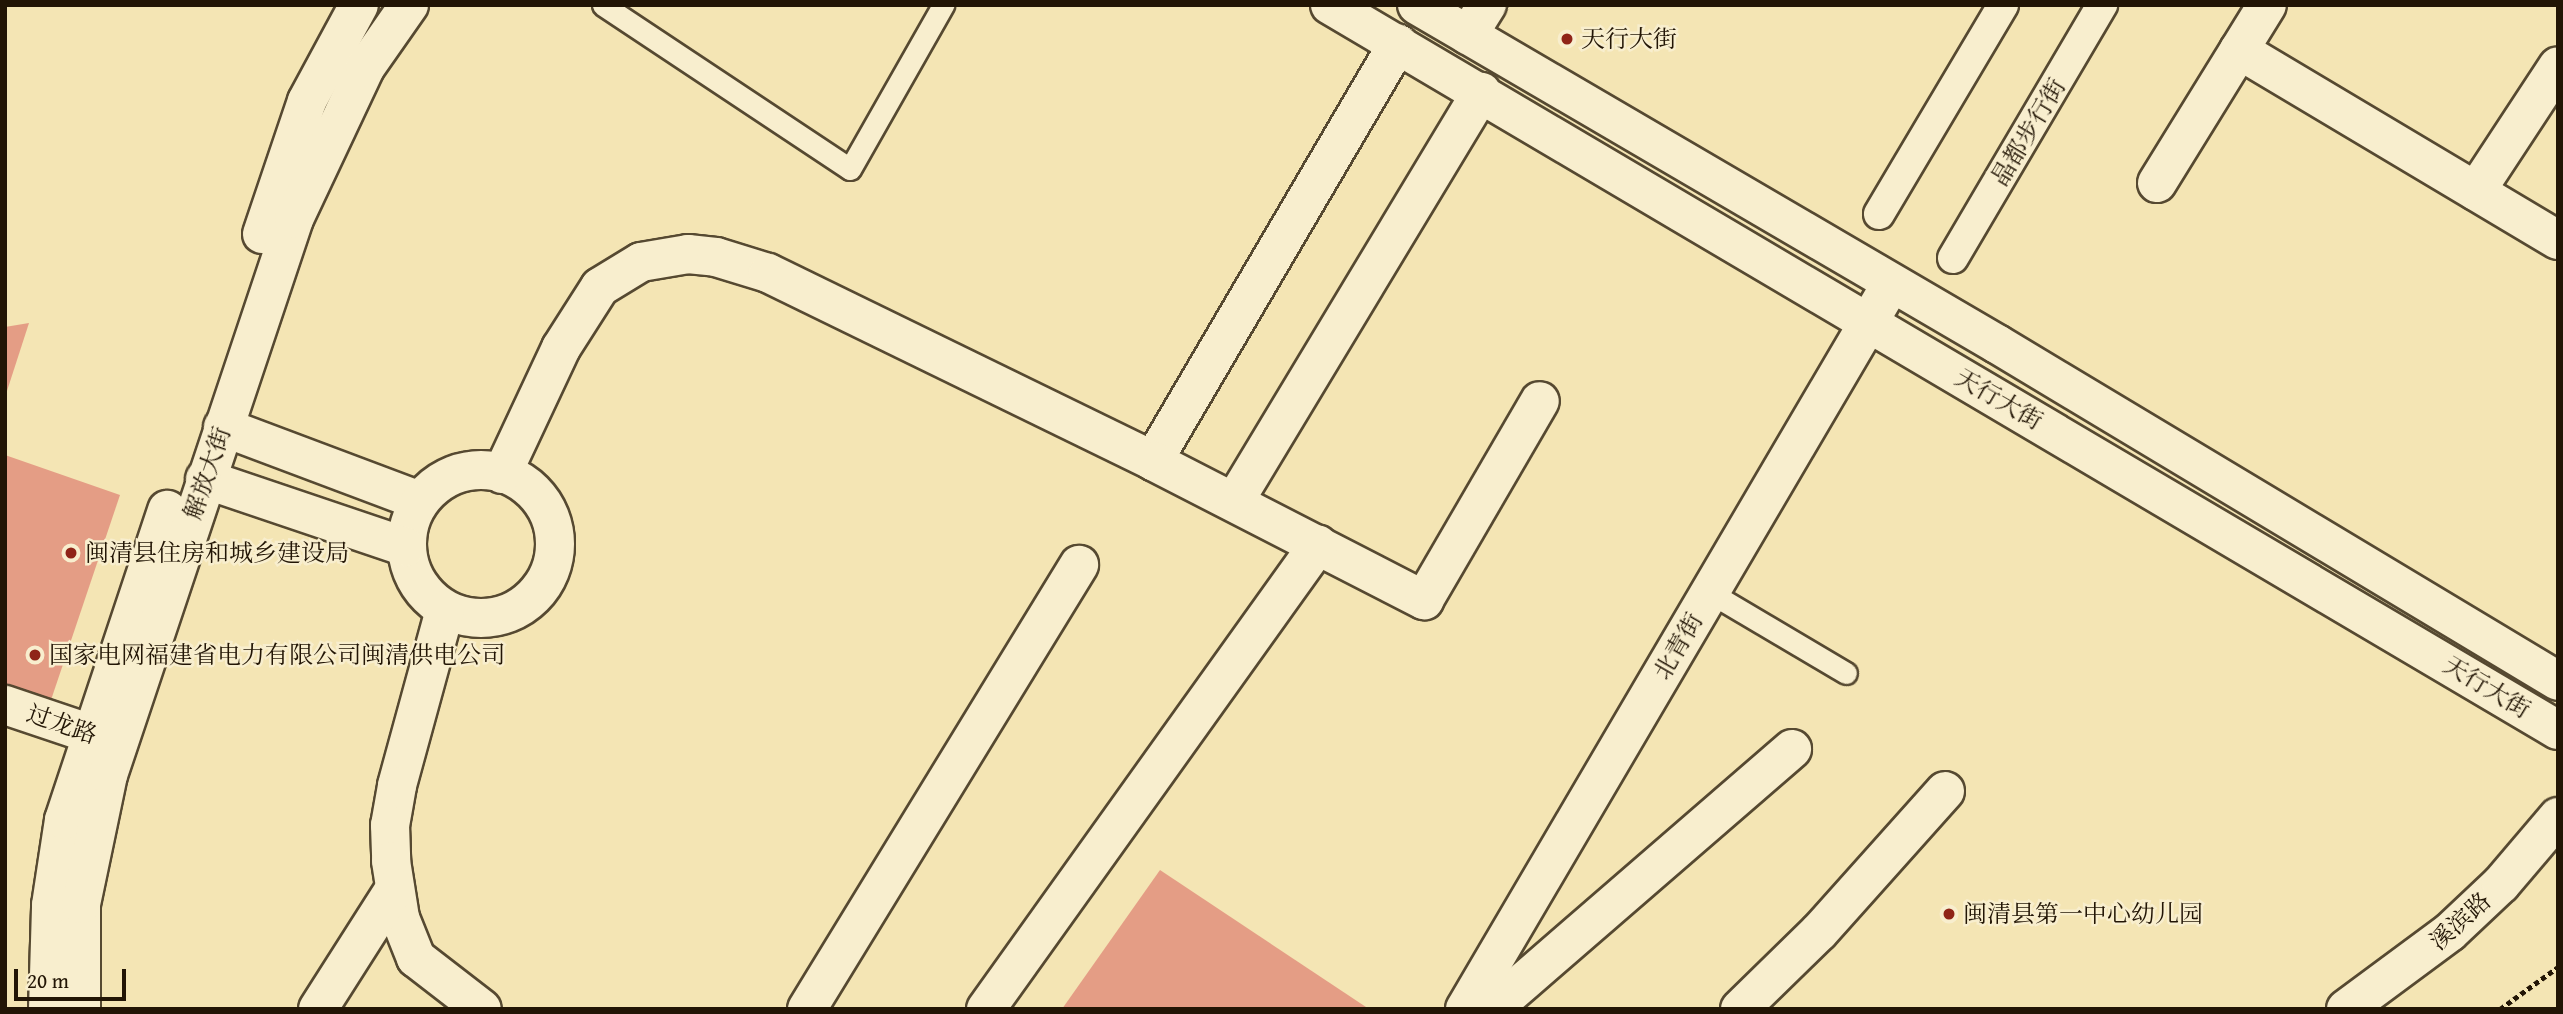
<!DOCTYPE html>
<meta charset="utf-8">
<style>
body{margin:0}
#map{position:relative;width:2563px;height:1014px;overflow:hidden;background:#f4e5b4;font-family:"Gentium Book Plus","Noto Serif SC",serif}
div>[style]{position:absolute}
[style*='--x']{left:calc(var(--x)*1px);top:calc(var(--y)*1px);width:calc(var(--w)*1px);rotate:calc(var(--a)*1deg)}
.building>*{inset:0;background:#e49d85}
.path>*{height:4.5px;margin-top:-2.25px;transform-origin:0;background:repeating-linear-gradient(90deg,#221505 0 5px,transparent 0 8.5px)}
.roads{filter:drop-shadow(2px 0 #564931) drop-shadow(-2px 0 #564931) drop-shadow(0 2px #564931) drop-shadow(0 -2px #564931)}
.service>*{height:21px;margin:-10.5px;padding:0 10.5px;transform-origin:10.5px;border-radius:10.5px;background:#f8eece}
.pedestrian>*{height:30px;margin:-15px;padding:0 15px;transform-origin:15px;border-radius:15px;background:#f8eece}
.minor>*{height:38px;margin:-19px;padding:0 19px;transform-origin:19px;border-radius:19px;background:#f8eece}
.minor>.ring{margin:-19px;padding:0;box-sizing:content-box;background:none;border:38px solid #f8eece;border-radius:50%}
.tertiary>*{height:38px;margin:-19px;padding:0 19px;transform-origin:19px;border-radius:19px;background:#f8eece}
.secondary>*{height:38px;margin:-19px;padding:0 19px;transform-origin:19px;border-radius:19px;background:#f8eece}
.dots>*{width:19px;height:19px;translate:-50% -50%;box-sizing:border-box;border:4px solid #f8eece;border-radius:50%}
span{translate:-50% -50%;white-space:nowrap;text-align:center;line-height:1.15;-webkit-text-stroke:5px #f8eece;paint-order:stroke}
.poi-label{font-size:24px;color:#221505}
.left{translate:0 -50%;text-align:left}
.street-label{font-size:24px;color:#221505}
.frame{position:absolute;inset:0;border:7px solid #221505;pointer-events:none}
.scale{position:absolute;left:14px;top:969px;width:112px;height:32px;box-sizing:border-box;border:4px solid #221505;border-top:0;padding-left:9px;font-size:21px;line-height:24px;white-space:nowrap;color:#221505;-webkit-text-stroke:5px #f8eece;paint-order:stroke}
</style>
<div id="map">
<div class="building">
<i style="clip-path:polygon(29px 323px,6px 394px,5px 394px,5px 327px)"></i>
<i style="clip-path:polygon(5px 455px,120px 495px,51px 700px,5px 685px)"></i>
<i style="clip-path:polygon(1160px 870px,1369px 1009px,1062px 1009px)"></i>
</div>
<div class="path">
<i style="--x:2500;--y:1009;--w:72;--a:-35.9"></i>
</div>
<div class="roads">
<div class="service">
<i style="--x:603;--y:5;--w:296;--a:33.6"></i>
<i style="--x:850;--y:169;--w:189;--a:-60.4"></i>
<i style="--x:1709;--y:592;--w:159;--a:30.6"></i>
</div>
<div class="pedestrian">
<i style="--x:1879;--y:214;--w:243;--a:-59.3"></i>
<i style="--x:1953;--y:258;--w:294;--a:-59.5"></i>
</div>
<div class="minor">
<i style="--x:1468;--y:35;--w:36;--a:-58"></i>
<i style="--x:2239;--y:50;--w:371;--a:30.8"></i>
<i style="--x:2157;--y:183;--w:209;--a:-58.3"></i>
<i style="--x:2476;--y:191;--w:149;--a:-56.7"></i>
<i style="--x:223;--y:427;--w:210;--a:20.6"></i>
<i style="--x:1153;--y:461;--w:484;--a:-59.6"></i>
<i class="ring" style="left:407px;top:470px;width:110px;height:110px"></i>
<i style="--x:502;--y:474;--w:139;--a:-64.9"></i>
<i style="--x:561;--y:348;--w:72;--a:-57.4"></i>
<i style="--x:600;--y:287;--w:48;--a:-31.4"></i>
<i style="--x:641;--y:262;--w:48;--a:-9.7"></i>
<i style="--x:688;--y:254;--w:28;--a:6"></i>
<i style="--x:716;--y:257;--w:54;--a:17.1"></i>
<i style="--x:768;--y:273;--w:428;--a:26"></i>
<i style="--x:1153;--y:461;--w:305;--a:27.2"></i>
<i style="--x:1424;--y:600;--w:230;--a:-59.8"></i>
<i style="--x:205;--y:479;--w:212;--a:18.7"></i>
<i style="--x:1234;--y:502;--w:479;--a:-58.9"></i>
<i style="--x:445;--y:610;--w:182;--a:105.3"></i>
<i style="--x:397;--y:786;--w:40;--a:100"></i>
<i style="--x:390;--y:825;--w:36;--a:88"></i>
<i style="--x:391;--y:861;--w:58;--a:81"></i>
<i style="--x:400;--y:918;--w:43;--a:68.2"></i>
<i style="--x:416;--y:958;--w:83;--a:37.7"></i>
<i style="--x:318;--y:1009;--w:143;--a:-57.5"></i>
<i style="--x:807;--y:1009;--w:521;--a:-58.51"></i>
<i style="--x:986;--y:1009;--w:571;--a:-54.42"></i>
<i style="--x:1492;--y:1009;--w:397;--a:-40.9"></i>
<i style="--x:1740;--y:1009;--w:110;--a:-44.3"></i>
<i style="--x:1819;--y:932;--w:189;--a:-48.2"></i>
</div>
<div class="tertiary">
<i style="--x:5;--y:705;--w:119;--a:18.6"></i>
<i style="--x:1465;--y:1009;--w:841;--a:-59.56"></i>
<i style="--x:2346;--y:1009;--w:129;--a:-36.5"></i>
<i style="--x:2450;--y:932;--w:70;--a:-43.3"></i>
<i style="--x:2501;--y:884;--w:88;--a:-49.6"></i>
</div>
<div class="secondary">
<i style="--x:1330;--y:5;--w:1426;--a:30.56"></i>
<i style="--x:1417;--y:5;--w:672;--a:30.31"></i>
<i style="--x:1997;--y:344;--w:654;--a:30.99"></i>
<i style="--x:262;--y:234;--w:140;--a:-71.3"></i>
<i style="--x:307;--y:101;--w:109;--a:-61.6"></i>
<i style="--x:48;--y:1009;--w:104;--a:-88.3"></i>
<i style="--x:51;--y:905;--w:86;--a:-81.3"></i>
<i style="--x:64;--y:820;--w:327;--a:-71.6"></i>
<i style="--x:81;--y:1009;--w:105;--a:-90"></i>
<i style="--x:81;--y:904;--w:132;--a:-78.2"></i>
<i style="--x:108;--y:775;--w:586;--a:-71.5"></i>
<i style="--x:294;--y:219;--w:167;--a:-64.8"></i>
<i style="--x:365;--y:68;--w:77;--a:-55.1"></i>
</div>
</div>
<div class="dots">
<i style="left:1567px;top:39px;background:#8f2418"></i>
<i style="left:71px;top:553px;background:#8f2418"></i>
<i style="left:35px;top:655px;background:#8f2418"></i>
<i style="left:1949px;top:914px;background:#8f2418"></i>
</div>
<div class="poi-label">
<span class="left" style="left:1581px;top:39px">天行大街</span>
<span class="left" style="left:85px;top:553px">闽清县住房和城乡建设局</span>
<span class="left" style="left:49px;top:655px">国家电网福建省电力有限公司闽清供电公司</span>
<span class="left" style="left:1963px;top:914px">闽清县第一中心幼儿园</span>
</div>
<div class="street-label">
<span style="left:2028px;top:132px;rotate:-59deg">晶都步行街</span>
<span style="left:1999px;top:399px;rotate:30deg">天行大街</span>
<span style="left:207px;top:473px;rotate:-71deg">解放大街</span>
<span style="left:1678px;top:646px;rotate:-60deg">北青街</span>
<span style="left:2487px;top:687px;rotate:31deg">天行大街</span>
<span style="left:62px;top:724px;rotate:19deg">过龙路</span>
<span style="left:2460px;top:921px;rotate:-42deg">溪滨路</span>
</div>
<div class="frame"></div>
<div class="scale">20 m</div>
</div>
